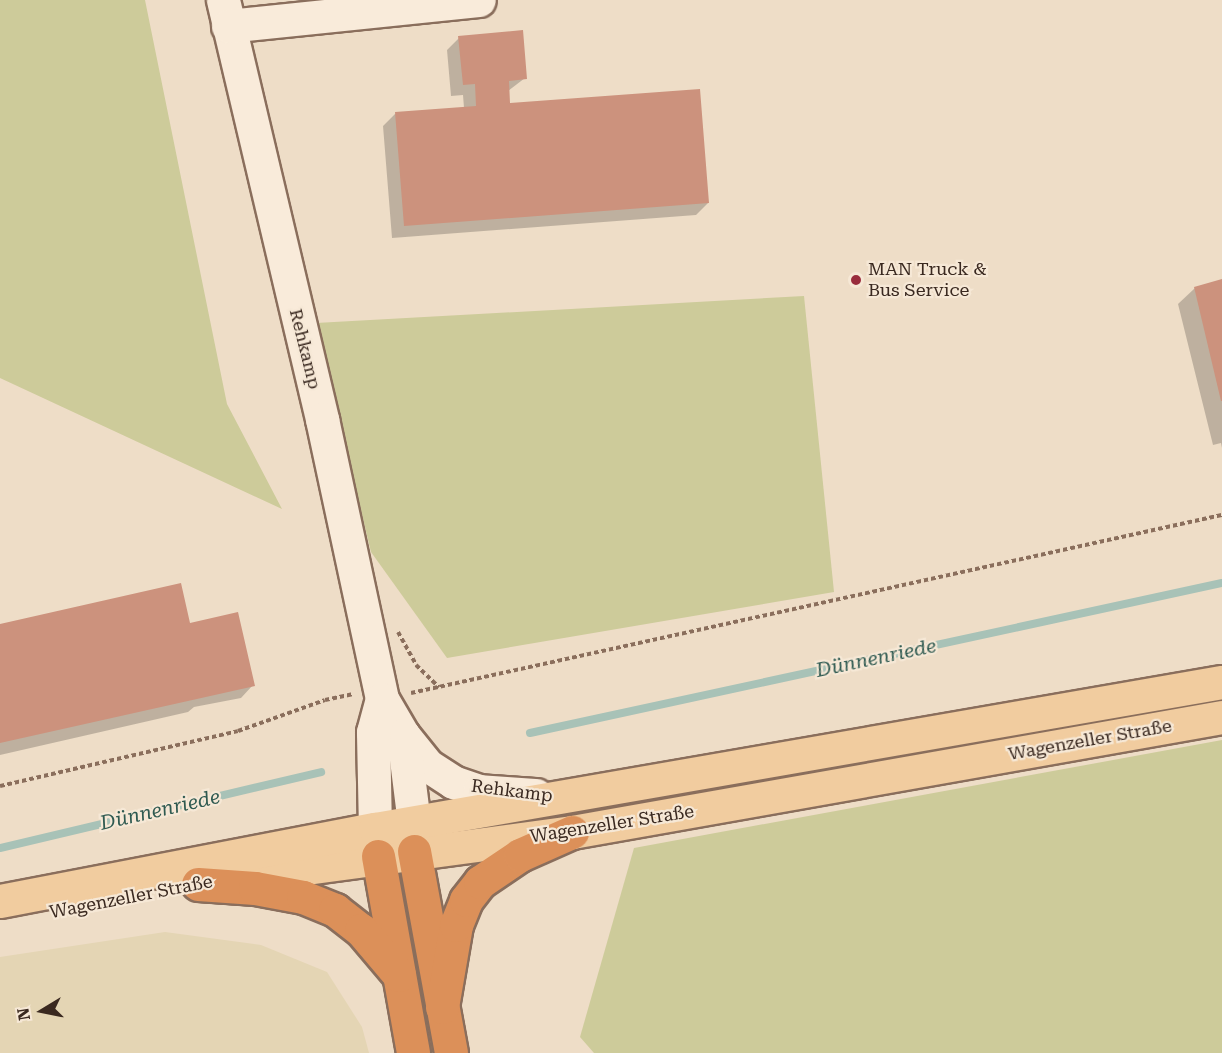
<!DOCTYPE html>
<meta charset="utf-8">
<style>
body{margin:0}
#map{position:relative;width:1222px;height:1053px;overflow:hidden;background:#eeddc7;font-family:"Roboto Serif",serif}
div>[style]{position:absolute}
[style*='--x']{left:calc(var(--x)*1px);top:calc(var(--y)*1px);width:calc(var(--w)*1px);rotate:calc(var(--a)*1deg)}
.farmland>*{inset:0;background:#e4d5b4}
.green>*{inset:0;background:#cdcb9a}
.shadow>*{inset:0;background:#0003}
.stream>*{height:8px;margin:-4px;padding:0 4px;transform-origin:4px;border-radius:4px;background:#a8c2b7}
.building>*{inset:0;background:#cc927d}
.path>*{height:4px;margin-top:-2px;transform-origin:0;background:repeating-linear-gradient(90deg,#8a6e5c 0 4.5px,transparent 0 7.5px)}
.roads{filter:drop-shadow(2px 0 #8a6e5c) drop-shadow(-2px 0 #8a6e5c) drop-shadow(0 2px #8a6e5c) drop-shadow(0 -2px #8a6e5c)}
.minor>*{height:33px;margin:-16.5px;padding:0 16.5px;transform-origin:16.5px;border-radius:16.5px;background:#f9ebda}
.major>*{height:33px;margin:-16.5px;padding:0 16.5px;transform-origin:16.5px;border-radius:16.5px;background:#f1cc9f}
.highway>*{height:33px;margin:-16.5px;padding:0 16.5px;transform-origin:16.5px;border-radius:16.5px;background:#dc9059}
.dots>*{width:16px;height:16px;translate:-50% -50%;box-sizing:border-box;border:3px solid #f6e8d6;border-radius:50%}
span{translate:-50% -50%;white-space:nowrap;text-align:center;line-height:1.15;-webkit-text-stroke:4.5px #f6e8d6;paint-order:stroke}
.poi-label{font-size:18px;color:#3a2920}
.left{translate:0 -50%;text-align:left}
.street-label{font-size:18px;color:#3a2920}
.water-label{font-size:20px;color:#2f5a51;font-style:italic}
.north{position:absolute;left:12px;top:981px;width:60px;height:60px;-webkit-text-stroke:4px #f6e8d6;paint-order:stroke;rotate:260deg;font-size:16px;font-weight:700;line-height:24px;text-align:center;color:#3a2920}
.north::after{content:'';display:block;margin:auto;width:21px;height:27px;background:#3a2920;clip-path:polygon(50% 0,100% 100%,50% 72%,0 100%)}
</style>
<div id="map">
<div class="farmland">
<i style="clip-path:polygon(165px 932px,261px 945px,327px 972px,362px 1027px,369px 1053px,0 1053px,0 957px)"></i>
</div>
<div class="green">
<i style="clip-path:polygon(0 0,145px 0,227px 404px,282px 509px,0 378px)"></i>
<i style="clip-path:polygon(804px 296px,834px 592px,447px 658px,371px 552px,316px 323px)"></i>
<i style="clip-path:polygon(1222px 740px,1222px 1053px,594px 1053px,580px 1037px,634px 848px)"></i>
</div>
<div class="shadow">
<i style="clip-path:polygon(459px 38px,525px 78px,508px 91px,508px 105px,708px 203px,696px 215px,392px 238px,383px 126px,395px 114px,464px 108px,463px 95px,451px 96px,447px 50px)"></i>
<i style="clip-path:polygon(1222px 281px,1222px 448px,1221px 443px,1213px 445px,1178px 304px,1195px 288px)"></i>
<i style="clip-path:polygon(0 625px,189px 626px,253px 685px,241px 698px,194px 707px,188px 712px,0 755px)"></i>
</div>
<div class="stream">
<i style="--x:530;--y:733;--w:708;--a:-12.23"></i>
<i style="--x:0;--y:848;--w:330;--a:-13.3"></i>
</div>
<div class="building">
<i style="clip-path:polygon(523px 30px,527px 79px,509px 81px,510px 103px,700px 89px,709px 203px,404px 226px,395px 112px,476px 106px,475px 84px,463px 85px,458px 36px)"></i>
<i style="clip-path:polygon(1222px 279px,1222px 401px,1221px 401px,1194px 287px)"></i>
<i style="clip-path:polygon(181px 583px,190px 623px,238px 612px,255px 686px,0 743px,0 624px)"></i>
</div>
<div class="path">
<i style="--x:398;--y:632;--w:38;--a:61"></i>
<i style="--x:416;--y:665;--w:32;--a:44"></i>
<i style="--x:411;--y:693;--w:830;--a:-12.38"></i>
<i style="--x:0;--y:786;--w:244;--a:-13"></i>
<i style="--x:238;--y:731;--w:92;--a:-19.6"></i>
<i style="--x:325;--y:700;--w:29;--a:-12"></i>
</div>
<div class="roads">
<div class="minor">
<i style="--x:223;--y:0;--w:431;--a:76.7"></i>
<i style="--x:322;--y:419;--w:286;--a:77.9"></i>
<i style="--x:382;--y:699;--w:42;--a:59.7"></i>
<i style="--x:403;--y:735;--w:38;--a:51"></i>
<i style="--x:427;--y:765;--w:31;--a:33"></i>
<i style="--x:453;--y:782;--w:28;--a:19"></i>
<i style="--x:479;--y:791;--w:57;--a:4"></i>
<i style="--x:228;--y:26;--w:252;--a:-5.9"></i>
<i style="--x:403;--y:735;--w:89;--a:82.9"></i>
<i style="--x:375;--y:829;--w:97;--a:-91.2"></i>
<i style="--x:373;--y:732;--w:34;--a:-75"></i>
</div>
<div class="major">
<i style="--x:247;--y:876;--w:328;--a:-7.7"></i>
<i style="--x:572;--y:832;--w:660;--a:-10.03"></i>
<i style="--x:0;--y:901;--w:382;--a:-10.9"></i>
<i style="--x:375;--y:829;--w:860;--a:-9.85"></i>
</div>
<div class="highway">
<i style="--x:414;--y:851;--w:205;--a:79.6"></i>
<i style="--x:378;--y:856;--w:200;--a:79.9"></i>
<i style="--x:198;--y:884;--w:57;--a:4"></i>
<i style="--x:255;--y:888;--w:49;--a:10.6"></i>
<i style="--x:303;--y:897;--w:35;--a:22"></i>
<i style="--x:335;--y:910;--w:33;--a:38"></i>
<i style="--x:361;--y:930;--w:59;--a:49.8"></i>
<i style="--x:442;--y:1007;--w:83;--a:-80.3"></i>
<i style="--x:456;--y:925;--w:27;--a:-68"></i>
<i style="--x:466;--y:900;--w:23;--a:-52"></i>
<i style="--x:480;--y:882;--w:48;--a:-34"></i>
<i style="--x:520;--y:855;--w:57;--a:-23.9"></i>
</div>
</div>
<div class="dots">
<i style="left:856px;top:280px;background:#992c3c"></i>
</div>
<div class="poi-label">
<span class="left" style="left:868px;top:280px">MAN Truck &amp;<br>Bus Service</span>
</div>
<div class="street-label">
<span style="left:305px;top:349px;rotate:76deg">Rehkamp</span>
<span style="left:1090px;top:740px;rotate:-10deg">Wagenzeller Straße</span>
<span style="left:512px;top:791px;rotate:7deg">Rehkamp</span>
<span style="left:612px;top:824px;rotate:-9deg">Wagenzeller Straße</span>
<span style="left:131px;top:897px;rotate:-11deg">Wagenzeller Straße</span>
</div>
<div class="water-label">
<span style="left:876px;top:658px;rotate:-12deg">Dünnenriede</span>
<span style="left:160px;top:810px;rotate:-13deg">Dünnenriede</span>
</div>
<div class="north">N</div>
</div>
